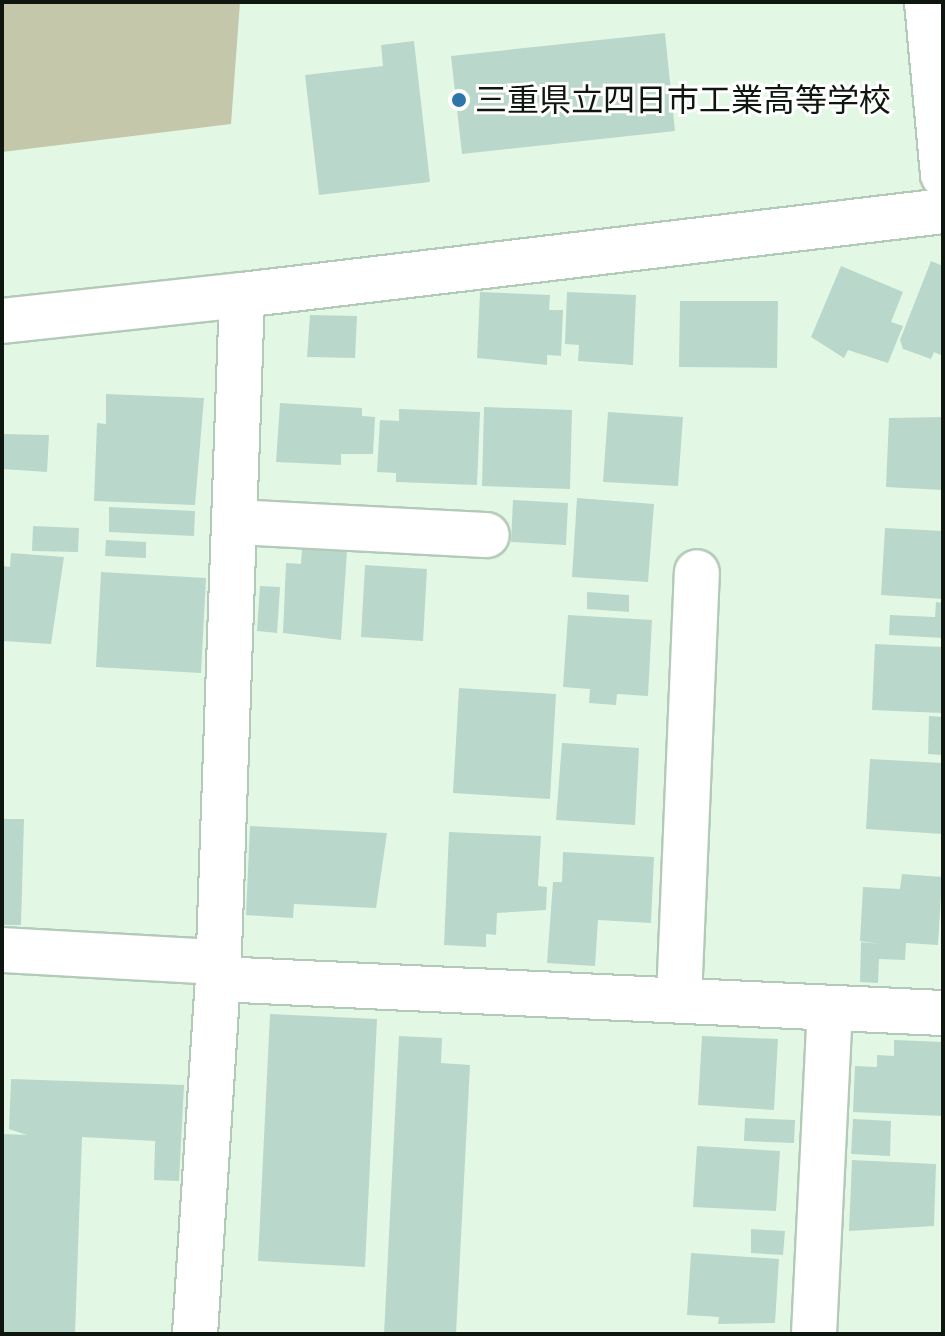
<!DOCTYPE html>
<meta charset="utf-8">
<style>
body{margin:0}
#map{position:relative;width:945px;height:1336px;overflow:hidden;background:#e2f8e5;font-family:"Zilla Slab","Noto Sans JP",serif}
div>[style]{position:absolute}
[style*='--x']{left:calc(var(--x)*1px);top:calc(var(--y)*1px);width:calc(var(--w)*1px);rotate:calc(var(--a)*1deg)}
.green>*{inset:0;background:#c4c7a9}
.building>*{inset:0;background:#bad7cb}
.roads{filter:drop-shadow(2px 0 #b4cab8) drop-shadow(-2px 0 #b4cab8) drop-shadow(0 2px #b4cab8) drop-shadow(0 -2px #b4cab8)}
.minor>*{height:44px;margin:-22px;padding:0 22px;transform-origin:22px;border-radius:22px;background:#fff}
.dots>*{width:22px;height:22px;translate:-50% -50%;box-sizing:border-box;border:4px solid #fff;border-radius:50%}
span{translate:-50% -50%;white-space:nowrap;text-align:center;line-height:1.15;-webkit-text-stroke:6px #fff;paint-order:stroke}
.poi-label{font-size:32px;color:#0f1610}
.left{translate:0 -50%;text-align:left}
.frame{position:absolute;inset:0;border:4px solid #0f1610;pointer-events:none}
</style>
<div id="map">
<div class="green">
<i style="clip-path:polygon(2px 2px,240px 2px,231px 124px,2px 152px)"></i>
</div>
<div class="building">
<i style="clip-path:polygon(665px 33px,675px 131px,462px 154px,451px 56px)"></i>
<i style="clip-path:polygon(414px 41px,430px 182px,319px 195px,305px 75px,383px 66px,381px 45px)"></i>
<i style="clip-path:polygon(931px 261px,943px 266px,943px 356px,934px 352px,931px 359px,903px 349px,900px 340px)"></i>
<i style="clip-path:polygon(841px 266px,903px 292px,891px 322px,903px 326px,888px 363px,848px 350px,844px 358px,811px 337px)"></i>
<i style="clip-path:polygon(480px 292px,550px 295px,549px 310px,563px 310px,561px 356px,547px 355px,547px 365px,477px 358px)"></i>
<i style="clip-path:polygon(567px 292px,636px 295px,633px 365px,578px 361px,579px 345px,565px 344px)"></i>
<i style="clip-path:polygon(680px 301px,778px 301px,777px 368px,679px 367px)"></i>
<i style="clip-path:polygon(310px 315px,357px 316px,355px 358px,307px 357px)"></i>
<i style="clip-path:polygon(106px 394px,204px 398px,195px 505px,94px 501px,97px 423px,106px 424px)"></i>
<i style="clip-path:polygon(280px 403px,362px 408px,362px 416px,375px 417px,373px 454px,341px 454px,341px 465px,276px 462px)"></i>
<i style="clip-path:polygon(484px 407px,572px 410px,570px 489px,482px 486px)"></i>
<i style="clip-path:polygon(399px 409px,480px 412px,477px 485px,396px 482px,396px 473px,377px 472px,380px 420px,399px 421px)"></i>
<i style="clip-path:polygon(608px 412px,683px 417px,678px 486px,603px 482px)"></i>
<i style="clip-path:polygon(943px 417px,943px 490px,886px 487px,889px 418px)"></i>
<i style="clip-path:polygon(2px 434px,49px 435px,47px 472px,2px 469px)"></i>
<i style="clip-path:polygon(577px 498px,654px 504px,648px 582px,572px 577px)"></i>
<i style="clip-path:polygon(513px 500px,568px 503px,566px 545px,511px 542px)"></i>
<i style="clip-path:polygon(109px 507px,195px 511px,194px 536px,109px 532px)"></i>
<i style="clip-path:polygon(33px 526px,79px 528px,78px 552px,32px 551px)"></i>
<i style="clip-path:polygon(885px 528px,943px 531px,943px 599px,881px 595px)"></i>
<i style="clip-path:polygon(106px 540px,146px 542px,146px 558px,105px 556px)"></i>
<i style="clip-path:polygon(302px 549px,347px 551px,341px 640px,283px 633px,286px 563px,301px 564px)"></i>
<i style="clip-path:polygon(11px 553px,64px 557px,51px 644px,2px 641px,2px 566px,10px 567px)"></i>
<i style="clip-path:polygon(365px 565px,427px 569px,423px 641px,361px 637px)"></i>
<i style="clip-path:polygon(101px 572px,206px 578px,201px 673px,96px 667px)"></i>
<i style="clip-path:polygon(260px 586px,280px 587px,277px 633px,257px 631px)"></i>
<i style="clip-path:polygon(587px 592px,629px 595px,629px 612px,587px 609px)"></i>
<i style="clip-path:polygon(936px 602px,943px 603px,943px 638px,889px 635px,890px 615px,935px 617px)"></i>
<i style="clip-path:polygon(568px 615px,652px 620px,648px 696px,617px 694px,616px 705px,589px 703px,590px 689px,563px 687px)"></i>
<i style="clip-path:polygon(875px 644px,943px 647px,943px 713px,872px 710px)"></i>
<i style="clip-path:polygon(459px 688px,556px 694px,550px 799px,453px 793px)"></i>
<i style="clip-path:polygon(929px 716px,943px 717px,943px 755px,928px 754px)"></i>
<i style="clip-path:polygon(562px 743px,639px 748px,635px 825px,556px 820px)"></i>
<i style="clip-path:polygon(870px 759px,943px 763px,943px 834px,866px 829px)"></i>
<i style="clip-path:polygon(2px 819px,24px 819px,21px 925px,2px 925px)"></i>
<i style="clip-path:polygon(250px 826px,387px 833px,376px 908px,294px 904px,293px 918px,246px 915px)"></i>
<i style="clip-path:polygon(449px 832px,541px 836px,538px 886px,547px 887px,546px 910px,497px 913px,496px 935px,486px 934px,486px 947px,444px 945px)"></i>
<i style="clip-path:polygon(563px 852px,654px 857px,651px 923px,598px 920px,595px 966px,547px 963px,553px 882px,562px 882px)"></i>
<i style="clip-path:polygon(902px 874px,942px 877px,938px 945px,906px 943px,905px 960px,879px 959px,878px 983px,860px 982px,861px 942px,880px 944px,860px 941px,863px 887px,900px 889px)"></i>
<i style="clip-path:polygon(270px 1014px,377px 1019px,365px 1267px,258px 1261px)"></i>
<i style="clip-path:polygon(399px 1036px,442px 1038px,441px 1063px,470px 1065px,456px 1334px,384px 1334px)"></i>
<i style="clip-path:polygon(702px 1036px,778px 1039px,774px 1110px,698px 1105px)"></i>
<i style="clip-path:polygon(894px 1040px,943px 1042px,943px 1116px,853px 1112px,855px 1066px,877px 1067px,877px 1055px,894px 1056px)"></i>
<i style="clip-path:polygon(11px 1079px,184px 1085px,179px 1181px,154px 1180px,155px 1141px,82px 1137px,75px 1334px,2px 1334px,2px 1134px,27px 1135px,9px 1129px)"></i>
<i style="clip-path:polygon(745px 1118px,795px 1120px,794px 1143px,744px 1141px)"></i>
<i style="clip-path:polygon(853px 1119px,891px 1121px,890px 1156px,851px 1154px)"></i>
<i style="clip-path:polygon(697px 1146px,780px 1151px,776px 1211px,693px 1207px)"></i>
<i style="clip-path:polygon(852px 1160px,936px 1164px,934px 1226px,849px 1231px)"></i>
<i style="clip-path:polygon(751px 1229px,785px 1231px,783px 1255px,751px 1253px)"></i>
<i style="clip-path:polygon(691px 1253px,779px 1259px,775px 1323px,718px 1324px,719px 1317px,687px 1315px)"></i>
</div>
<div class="roads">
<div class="minor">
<i style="--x:927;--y:2;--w:174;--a:84.7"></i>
<i style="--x:2;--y:321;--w:241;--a:-6.2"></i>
<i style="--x:236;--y:522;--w:251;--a:3"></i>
<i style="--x:2;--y:950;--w:217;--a:3.2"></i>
<i style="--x:218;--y:979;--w:726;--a:2.69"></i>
<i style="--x:679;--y:999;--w:427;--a:-87.6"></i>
<i style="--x:195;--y:1334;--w:356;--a:-86.3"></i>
<i style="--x:218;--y:979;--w:684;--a:-87.99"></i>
<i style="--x:242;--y:295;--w:706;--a:-6.83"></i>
<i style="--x:814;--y:1334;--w:326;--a:-87.2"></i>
</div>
</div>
<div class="dots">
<i style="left:459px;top:100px;background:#2d76aa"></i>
</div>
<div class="poi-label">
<span class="left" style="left:475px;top:100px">三重県立四日市工業高等学校</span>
</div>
<div class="frame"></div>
</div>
